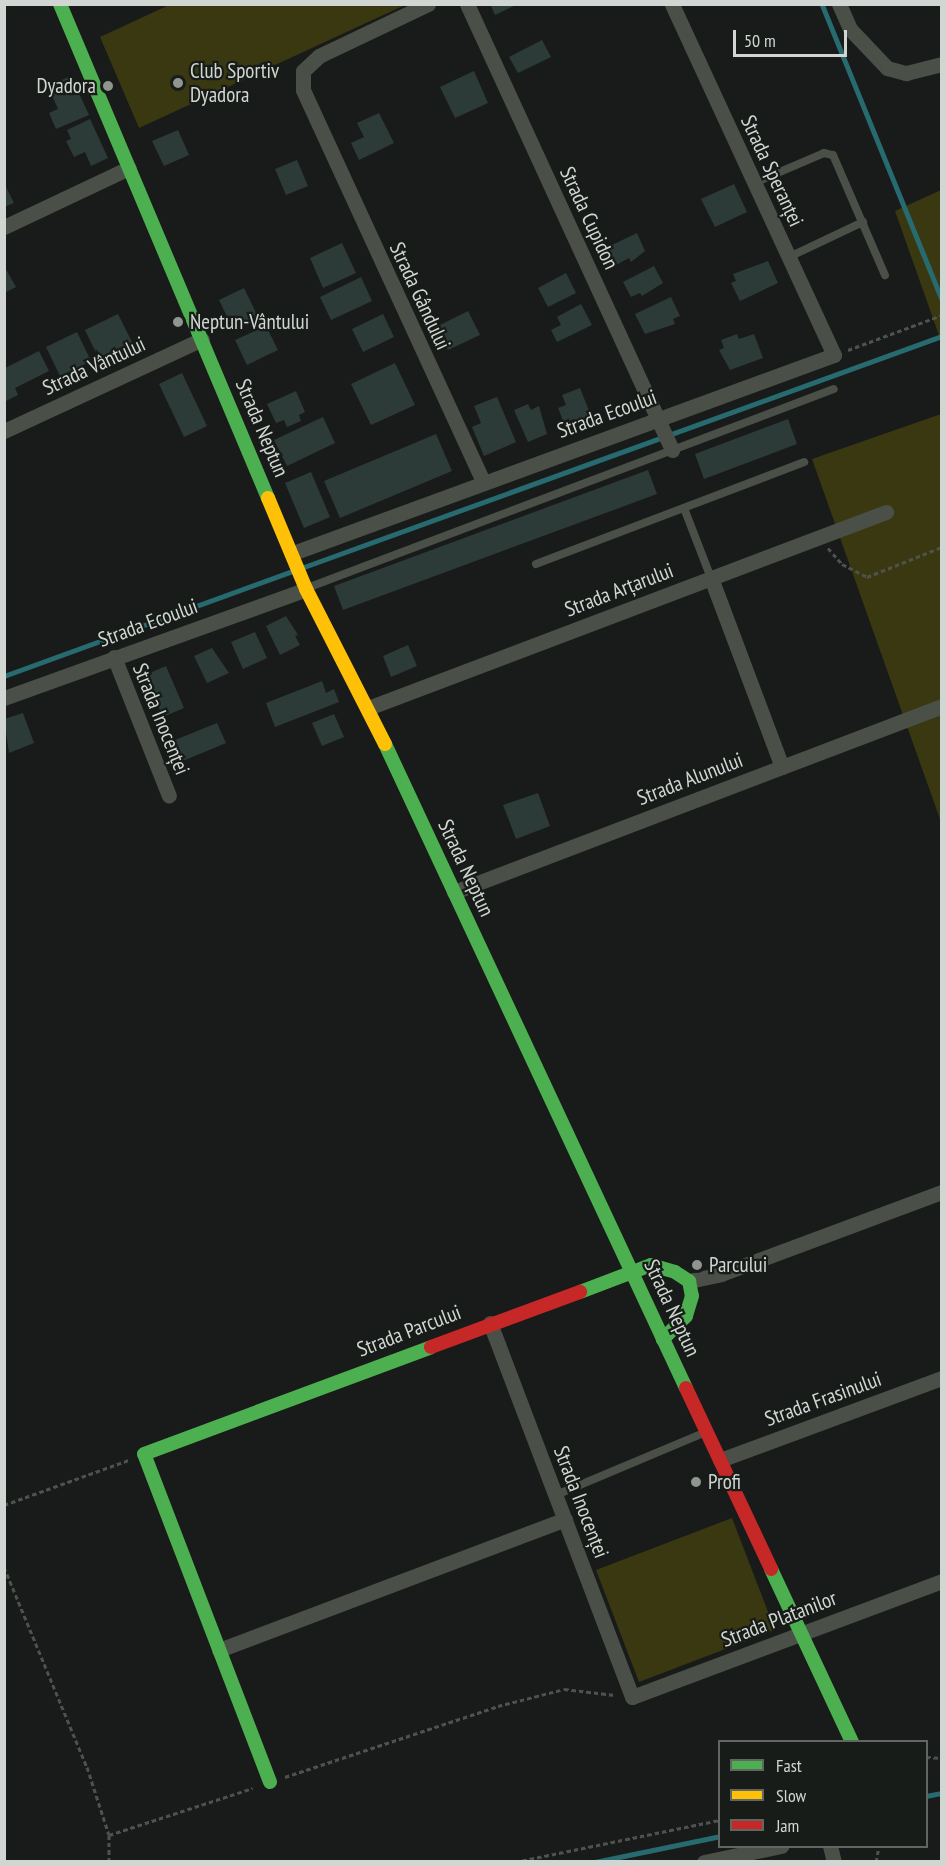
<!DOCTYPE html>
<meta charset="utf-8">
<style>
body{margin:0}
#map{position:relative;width:946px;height:1866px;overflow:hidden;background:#181b19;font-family:"PT Sans Narrow",sans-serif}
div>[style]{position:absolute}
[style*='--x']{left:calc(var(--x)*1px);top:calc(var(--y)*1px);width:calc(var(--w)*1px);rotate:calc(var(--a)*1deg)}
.green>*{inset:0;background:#393810}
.stream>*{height:4.5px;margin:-2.25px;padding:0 2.25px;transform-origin:2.25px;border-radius:2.25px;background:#276a6f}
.building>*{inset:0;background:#2c3b38}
.path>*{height:3px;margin-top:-1.5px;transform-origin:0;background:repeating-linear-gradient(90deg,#4e524d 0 4.5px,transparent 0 7.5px)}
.lane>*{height:8px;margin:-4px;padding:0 4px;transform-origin:4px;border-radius:4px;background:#4a4f47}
.street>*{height:15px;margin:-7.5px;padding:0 7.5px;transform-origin:7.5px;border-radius:7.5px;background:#4a4f47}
.fast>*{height:14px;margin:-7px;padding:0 7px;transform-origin:7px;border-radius:7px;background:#4caf50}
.slow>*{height:14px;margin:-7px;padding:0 7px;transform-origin:7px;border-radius:7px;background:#ffc107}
.jam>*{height:14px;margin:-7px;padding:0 7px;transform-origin:7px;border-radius:7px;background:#c62828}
.dots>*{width:16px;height:16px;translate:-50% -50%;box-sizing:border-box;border:3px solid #171c19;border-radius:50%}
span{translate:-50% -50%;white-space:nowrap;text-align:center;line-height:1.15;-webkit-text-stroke:4.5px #171c19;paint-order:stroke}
.poi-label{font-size:21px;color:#d2d6d3}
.left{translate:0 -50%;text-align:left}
.right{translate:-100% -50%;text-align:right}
.street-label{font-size:21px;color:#d2d6d3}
.frame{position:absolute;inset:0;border:6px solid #d2d6d3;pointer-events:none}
.legend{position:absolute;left:718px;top:1740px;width:210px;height:108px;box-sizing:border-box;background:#171c19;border:2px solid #626663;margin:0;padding:8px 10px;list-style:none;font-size:18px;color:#d2d6d3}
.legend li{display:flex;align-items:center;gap:12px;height:30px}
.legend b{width:30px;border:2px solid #626663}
.scale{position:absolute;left:733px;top:30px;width:114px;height:27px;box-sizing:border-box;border:3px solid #d2d6d3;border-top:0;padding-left:8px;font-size:18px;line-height:21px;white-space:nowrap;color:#d2d6d3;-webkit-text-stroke:4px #171c19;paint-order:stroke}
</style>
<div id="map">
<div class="green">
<i style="clip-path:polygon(169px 5px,169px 4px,405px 5px,139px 128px,100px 37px)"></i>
<i style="clip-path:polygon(941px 190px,941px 341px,895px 211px)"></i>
<i style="clip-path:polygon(941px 414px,941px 822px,812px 459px)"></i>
<i style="clip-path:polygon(732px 1518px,775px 1630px,639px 1682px,596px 1570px)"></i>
</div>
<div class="stream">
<i style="--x:822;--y:4;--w:319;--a:67.9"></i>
<i style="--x:304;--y:567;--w:679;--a:-19.9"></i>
<i style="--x:4;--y:676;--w:307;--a:-20"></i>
<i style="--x:926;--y:1796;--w:16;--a:-11"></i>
<i style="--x:595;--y:1862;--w:128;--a:-11.7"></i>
</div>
<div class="building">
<i style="clip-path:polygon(490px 4px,518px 4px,495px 15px)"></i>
<i style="clip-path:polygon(542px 40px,551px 57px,518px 73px,509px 57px)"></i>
<i style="clip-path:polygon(474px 71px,488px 103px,455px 118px,440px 87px)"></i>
<i style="clip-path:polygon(71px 76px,89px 115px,56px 129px,49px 113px,58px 109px,48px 86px)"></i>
<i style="clip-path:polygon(379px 113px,394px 143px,359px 160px,351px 143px,364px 137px,357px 123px)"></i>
<i style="clip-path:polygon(90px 119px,108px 158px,91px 166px,85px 152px,74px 157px,66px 141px,71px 139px,67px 130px)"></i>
<i style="clip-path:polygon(178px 130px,189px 155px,164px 166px,152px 141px)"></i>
<i style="clip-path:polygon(297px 160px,308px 186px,286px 195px,275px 169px)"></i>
<i style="clip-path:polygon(4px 183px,14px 203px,4px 207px)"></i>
<i style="clip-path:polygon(734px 184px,747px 212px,715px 227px,701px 199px)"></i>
<i style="clip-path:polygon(637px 233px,645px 251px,631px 262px,629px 258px,616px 265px,608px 247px)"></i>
<i style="clip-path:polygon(342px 243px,356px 273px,323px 288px,310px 258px)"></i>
<i style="clip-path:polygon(768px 261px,778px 283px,740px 301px,731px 283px,736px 281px,733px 274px)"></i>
<i style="clip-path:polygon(4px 266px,16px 287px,4px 293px)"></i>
<i style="clip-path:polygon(654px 266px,663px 283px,642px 296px,640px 293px,631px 297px,623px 282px)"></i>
<i style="clip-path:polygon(566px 273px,576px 293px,548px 307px,538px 288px)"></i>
<i style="clip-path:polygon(361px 277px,372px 301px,331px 320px,320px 297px)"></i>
<i style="clip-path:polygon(244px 288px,258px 317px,233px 329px,219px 300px)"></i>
<i style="clip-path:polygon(671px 297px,680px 316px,673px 319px,675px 324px,645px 334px,635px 314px)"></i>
<i style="clip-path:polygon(581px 304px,592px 325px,557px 342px,551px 330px,561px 325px,557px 317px)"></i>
<i style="clip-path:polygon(468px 311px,480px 335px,448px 350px,436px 327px)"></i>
<i style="clip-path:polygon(118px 314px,132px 342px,99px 359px,85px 330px)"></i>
<i style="clip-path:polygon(383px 314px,394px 337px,363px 352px,352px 329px)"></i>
<i style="clip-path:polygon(266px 326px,278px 350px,247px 365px,235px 340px)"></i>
<i style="clip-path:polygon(77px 332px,91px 361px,60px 376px,46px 347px)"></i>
<i style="clip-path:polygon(737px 334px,739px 339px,754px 334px,763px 358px,730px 370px,719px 350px,724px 348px,721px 340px)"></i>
<i style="clip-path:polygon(39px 351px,49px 371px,15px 388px,18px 395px,4px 402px,5px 368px)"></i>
<i style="clip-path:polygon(395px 363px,415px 405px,371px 425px,351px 384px)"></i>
<i style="clip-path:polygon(182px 373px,207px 426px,184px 437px,159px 384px)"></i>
<i style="clip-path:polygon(580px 388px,593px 421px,577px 427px,574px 419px,564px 423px,558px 408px,566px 405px,562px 395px)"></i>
<i style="clip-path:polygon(296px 391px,305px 412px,299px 415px,301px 421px,287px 427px,284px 420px,276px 423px,267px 404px)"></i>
<i style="clip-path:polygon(497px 397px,516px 442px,484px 456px,472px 427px,481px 423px,474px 406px)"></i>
<i style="clip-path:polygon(528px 404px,531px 410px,539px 406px,547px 434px,528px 442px,514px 410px)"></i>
<i style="clip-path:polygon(323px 417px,335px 443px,287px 466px,274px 440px)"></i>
<i style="clip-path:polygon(788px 419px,797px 444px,704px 479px,695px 454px)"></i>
<i style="clip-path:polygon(436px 434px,452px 471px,340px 518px,324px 481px)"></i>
<i style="clip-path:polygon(648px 470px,657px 494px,343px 610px,334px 586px)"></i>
<i style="clip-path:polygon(311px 472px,330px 517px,304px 528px,285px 483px)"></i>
<i style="clip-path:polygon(286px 616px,298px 635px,295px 636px,300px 645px,280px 655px,266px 626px)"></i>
<i style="clip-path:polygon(255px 632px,267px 658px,243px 669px,231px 642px)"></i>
<i style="clip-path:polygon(408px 645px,417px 666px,391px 677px,383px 656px)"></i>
<i style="clip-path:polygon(212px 648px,229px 673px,207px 683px,194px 656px)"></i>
<i style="clip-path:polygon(166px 666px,184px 708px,163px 717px,145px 675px)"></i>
<i style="clip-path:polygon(322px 681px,326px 693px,334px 689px,339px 702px,275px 727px,266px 703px)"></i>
<i style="clip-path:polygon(23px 713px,34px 743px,9px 753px,4px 719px)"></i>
<i style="clip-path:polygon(334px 714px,344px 737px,322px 746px,312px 723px)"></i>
<i style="clip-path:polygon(217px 723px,226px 743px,178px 763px,170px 742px)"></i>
<i style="clip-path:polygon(538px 793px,550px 826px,516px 839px,503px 805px)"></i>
</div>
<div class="path">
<i style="--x:848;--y:350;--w:100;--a:-20.4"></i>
<i style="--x:828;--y:548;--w:21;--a:49"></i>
<i style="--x:842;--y:564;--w:28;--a:27"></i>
<i style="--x:867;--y:577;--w:81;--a:-21.8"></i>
<i style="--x:4;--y:1505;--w:133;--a:-19.8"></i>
<i style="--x:4;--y:1567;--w:217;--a:67.5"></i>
<i style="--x:87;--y:1767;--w:71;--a:72.1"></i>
<i style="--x:109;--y:1835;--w:27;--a:90"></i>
<i style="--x:926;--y:1757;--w:16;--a:4"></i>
<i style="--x:285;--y:1777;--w:225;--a:-18.4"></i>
<i style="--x:498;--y:1706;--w:68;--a:-14.4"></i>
<i style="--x:564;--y:1689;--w:51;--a:6.7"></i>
<i style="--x:109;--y:1835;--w:151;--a:-18.1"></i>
<i style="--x:515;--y:1862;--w:209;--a:-11.6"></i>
<i style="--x:876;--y:1862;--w:16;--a:-79"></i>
</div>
<div class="lane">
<i style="--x:754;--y:183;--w:76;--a:-23.2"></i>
<i style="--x:824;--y:153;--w:9;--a:13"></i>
<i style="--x:833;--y:155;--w:131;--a:66.6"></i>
<i style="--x:789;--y:257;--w:82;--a:-25.3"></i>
<i style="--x:684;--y:508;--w:75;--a:68.9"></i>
<i style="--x:536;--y:564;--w:287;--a:-20.8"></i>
<i style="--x:307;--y:588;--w:563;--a:-20.69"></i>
<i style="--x:556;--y:1495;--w:163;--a:-22.8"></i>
</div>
<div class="street">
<i style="--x:428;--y:4;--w:121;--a:154.5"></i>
<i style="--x:319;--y:56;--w:22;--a:137"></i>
<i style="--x:303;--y:71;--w:19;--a:90"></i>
<i style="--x:303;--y:90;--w:430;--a:65.3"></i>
<i style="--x:467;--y:4;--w:491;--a:65.3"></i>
<i style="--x:839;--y:4;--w:27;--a:66"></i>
<i style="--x:850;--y:29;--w:54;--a:46.5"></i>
<i style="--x:887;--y:68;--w:20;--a:15"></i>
<i style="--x:906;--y:73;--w:37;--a:-14"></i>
<i style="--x:4;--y:227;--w:138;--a:-25.3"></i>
<i style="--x:4;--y:431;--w:218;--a:-24.9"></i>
<i style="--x:293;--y:553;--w:576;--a:-20.1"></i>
<i style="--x:834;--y:355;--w:387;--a:-114.8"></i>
<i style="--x:711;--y:578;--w:202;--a:69.4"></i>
<i style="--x:114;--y:657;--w:149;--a:68.4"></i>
<i style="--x:4;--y:698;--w:321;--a:-19.8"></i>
<i style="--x:368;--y:708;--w:554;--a:-20.73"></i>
<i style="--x:454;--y:892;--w:522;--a:-20.86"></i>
<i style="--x:689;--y:1281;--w:33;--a:-12"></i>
<i style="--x:721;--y:1274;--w:236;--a:-20.4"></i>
<i style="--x:490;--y:1323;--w:400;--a:69.2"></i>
<i style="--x:632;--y:1697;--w:331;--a:-20.5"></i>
<i style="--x:720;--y:1460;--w:237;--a:-20.3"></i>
<i style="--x:219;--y:1650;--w:370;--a:-20.7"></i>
<i style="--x:830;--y:1846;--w:16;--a:76"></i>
<i style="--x:704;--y:1862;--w:79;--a:-11.7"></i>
</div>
<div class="fast">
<i style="--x:60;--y:4;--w:536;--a:67.17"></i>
<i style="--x:385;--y:744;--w:711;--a:64.95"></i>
<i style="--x:580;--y:1292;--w:76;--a:-20.8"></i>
<i style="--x:651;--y:1265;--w:25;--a:16"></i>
<i style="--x:675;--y:1272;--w:17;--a:33"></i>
<i style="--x:689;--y:1281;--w:15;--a:79"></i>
<i style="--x:692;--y:1296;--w:21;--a:107"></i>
<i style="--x:686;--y:1316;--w:33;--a:135"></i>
<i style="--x:771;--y:1569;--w:191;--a:64.9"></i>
<i style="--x:270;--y:1782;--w:351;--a:-111"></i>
<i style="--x:144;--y:1454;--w:306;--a:-20.4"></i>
</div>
<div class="slow">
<i style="--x:268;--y:498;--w:99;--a:67.3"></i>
<i style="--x:306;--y:589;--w:174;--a:63"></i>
</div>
<div class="jam">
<i style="--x:431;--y:1347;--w:159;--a:-20.3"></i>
<i style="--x:686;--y:1388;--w:200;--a:64.8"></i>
</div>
<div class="dots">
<i style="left:178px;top:83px;background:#919592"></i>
<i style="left:108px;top:86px;background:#919592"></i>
<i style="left:178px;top:322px;background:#919592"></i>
<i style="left:697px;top:1265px;background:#919592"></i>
<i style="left:696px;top:1482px;background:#919592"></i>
</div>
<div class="poi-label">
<span class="left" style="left:190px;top:83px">Club Sportiv<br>Dyadora</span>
<span class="right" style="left:96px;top:86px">Dyadora</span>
<span class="left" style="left:190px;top:322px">Neptun-Vântului</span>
<span class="left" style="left:709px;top:1265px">Parcului</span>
<span class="left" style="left:708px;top:1482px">Profi</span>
</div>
<div class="street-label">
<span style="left:772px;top:171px;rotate:65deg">Strada Speranței</span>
<span style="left:589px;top:218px;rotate:65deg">Strada Cupidon</span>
<span style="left:420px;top:296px;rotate:65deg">Strada Gândului</span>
<span style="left:94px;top:366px;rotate:-25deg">Strada Vântului</span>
<span style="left:607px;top:414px;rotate:-20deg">Strada Ecoului</span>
<span style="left:262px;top:428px;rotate:67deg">Strada Neptun</span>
<span style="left:619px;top:590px;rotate:-21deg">Strada Arțarului</span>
<span style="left:148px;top:623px;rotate:-20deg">Strada Ecoului</span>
<span style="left:161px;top:719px;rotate:68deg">Strada Inocenței</span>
<span style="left:690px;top:779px;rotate:-21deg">Strada Alunului</span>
<span style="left:466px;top:868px;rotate:65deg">Strada Neptun</span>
<span style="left:672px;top:1308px;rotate:65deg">Strada Neptun</span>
<span style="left:409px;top:1331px;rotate:-21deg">Strada Parcului</span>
<span style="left:823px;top:1399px;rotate:-20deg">Strada Frasinului</span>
<span style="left:581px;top:1502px;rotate:69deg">Strada Inocenței</span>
<span style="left:779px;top:1619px;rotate:-21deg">Strada Platanilor</span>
</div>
<div class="frame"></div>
<ul class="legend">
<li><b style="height:8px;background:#4caf50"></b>Fast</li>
<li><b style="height:8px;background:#ffc107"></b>Slow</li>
<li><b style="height:8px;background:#c62828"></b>Jam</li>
</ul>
<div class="scale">50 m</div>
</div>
